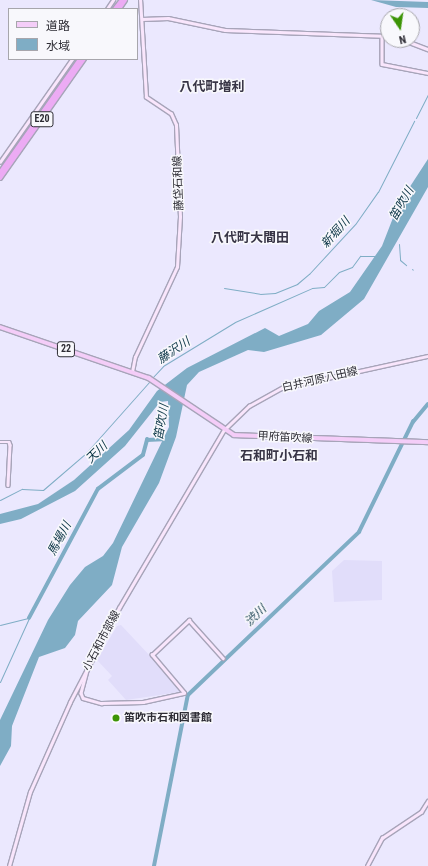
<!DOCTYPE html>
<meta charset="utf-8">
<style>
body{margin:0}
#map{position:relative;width:428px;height:866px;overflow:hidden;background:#ebe8fe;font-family:"Roboto Condensed","Noto Sans JP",sans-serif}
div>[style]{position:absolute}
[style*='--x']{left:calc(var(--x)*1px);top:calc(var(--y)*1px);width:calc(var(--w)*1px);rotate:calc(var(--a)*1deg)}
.built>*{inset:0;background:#e1ddfa}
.water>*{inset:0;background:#7fadc5}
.stream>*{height:1px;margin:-0.5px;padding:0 0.5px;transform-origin:0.5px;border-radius:0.5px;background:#7fadc5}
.river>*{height:3.5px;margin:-1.75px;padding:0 1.75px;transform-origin:1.75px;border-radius:1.75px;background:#7fadc5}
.roads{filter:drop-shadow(1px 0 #a7a4b9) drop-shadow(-1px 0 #a7a4b9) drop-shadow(0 1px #a7a4b9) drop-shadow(0 -1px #a7a4b9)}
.secondary>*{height:2.5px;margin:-1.25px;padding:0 1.25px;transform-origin:1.25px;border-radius:1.25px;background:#f9e6fc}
.primary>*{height:3.5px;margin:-1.75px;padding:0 1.75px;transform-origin:1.75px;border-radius:1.75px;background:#f4cdf8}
.highway>*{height:4px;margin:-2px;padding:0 2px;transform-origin:2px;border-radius:2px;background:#ecabf4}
.dots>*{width:11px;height:11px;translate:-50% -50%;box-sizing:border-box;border:2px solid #f8f8fc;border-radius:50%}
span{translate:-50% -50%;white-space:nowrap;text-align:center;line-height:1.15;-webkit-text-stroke:3px #f8f8fc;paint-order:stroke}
.shield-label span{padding:1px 3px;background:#f8f8fc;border:1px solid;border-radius:3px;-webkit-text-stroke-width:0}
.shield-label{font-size:10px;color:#2d2c34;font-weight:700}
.street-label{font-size:11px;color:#2d2c34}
.poi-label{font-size:11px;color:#2d2c34;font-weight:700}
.left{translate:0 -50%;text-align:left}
.water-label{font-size:12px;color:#0b3546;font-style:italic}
.quarter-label{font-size:13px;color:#383546;font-weight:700}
.legend{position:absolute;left:8px;top:8px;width:130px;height:52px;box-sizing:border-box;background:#f8f8fc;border:1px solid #a7a6ac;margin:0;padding:5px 7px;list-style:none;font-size:12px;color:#2d2c34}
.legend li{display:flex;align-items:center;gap:8px;height:20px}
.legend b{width:20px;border:1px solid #a7a6ac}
.north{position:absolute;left:380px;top:8px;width:40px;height:40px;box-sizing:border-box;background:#f8f8fc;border:1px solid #a7a6ac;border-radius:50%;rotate:167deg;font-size:11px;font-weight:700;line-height:16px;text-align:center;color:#2d2c34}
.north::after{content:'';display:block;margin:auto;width:14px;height:18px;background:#3c9405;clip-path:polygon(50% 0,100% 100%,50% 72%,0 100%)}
</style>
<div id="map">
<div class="built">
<i style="clip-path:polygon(344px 560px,382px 561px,382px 600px,334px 602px,332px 571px)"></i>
<i style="clip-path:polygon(121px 625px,180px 688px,180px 692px,126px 700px,108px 680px,112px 676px,97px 660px,117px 626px)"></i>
</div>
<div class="water">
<i style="clip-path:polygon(371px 0,428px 2px,428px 8px,396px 7px)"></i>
<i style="clip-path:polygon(428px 159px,428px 187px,364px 299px,321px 335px,264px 352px,248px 350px,199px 372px,187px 385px,176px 437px,159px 483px,122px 547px,112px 585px,78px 621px,75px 635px,65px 648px,39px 657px,12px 726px,11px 746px,0 766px,0 720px,48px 620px,70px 585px,85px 567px,103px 556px,113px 543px,169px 427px,168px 401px,160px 402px,125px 446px,75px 491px,21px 519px,0 524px,0 514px,38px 504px,74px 480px,129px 430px,157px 391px,187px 368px,265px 328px,279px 336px,308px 324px,319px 311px,350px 292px,382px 246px,398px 205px)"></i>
</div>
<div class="stream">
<i style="--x:416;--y:118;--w:27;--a:-63"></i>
<i style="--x:399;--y:244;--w:16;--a:86"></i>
<i style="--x:400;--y:260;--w:8;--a:40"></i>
<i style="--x:412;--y:269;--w:1;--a:45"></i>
<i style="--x:224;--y:288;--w:36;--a:9"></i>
<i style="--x:260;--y:294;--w:15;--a:-4"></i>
<i style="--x:275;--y:293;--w:24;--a:-22"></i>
<i style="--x:297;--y:284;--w:16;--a:-40"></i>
<i style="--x:309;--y:274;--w:69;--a:-47.3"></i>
<i style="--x:356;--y:223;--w:38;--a:-55"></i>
<i style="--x:378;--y:192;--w:80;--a:-63.1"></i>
<i style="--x:152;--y:378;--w:16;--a:-47"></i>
<i style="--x:163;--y:366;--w:84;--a:-31.4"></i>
<i style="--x:235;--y:322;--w:84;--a:-23.8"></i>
<i style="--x:312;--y:288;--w:12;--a:-5"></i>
<i style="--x:324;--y:287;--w:21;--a:-45"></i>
<i style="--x:339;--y:272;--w:14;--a:-21"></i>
<i style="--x:352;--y:267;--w:14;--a:-54"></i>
<i style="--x:360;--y:256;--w:17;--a:0"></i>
<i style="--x:0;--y:500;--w:25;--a:-27"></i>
<i style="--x:22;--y:489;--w:21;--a:3"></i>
<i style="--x:43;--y:490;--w:57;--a:-40.7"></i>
<i style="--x:86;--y:453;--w:96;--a:-48.4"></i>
<i style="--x:0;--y:625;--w:29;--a:-14"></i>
<i style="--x:0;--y:682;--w:70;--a:-65.6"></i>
</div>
<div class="river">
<i style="--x:29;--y:618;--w:146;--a:-61.9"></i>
<i style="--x:98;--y:489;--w:56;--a:-37.1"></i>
<i style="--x:143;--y:455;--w:16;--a:-75"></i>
<i style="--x:147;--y:440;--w:20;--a:-3"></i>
<i style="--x:154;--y:866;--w:174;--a:-78.8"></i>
<i style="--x:188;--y:695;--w:236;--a:-43.6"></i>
<i style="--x:359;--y:532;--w:123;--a:-63.9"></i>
<i style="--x:413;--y:422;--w:23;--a:-50"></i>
</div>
<div class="roads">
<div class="secondary">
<i style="--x:107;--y:9;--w:11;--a:-56"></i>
<i style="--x:142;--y:19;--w:26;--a:-2"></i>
<i style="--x:168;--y:18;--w:58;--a:11.9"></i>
<i style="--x:225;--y:30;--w:163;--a:2.1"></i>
<i style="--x:382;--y:36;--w:28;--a:90"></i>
<i style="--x:382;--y:64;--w:47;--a:11.1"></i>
<i style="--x:404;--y:40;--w:26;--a:21"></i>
<i style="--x:0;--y:162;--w:126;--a:-55"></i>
<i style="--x:132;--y:372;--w:15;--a:-79"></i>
<i style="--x:135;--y:357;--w:99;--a:-65"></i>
<i style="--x:177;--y:267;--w:50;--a:-86.6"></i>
<i style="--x:180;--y:217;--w:92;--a:-92.5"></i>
<i style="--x:176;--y:125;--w:12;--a:-114"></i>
<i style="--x:171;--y:114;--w:30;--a:-146"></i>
<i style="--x:146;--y:97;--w:97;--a:-93.5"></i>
<i style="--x:0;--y:442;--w:9;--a:0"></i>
<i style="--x:9;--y:442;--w:3;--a:72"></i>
<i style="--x:10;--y:445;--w:40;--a:92.9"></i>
<i style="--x:88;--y:667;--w:27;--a:105"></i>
<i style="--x:81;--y:693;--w:5;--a:68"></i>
<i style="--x:83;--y:698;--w:19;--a:16"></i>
<i style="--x:101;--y:703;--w:42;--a:-1.4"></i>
<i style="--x:143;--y:702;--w:42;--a:-12.4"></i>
<i style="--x:184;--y:693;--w:50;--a:-130.1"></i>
<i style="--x:152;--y:655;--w:51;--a:-43.4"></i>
<i style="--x:189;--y:620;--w:51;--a:48.2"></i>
<i style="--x:9;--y:866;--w:77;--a:-74.2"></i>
<i style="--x:30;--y:792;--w:98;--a:-66"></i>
<i style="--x:70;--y:702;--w:106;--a:-62.5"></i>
<i style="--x:119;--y:608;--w:207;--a:-59.5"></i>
<i style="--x:224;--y:430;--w:35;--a:-44"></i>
<i style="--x:249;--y:406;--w:38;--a:-29"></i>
<i style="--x:282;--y:388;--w:149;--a:-12.4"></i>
<i style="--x:367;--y:866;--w:32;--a:-62"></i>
<i style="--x:382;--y:838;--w:47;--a:-33.7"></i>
<i style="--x:421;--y:812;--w:13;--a:-58"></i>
</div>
<div class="primary">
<i style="--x:0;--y:327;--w:157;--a:18.9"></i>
<i style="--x:149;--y:378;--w:102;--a:33.8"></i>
<i style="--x:234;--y:435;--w:194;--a:2.1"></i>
</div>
<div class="highway">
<i style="--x:115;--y:9;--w:11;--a:-52"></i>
<i style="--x:119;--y:9;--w:11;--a:-56"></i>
<i style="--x:0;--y:173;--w:139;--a:-54.9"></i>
<i style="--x:0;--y:178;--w:146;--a:-54.8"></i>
</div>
</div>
<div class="dots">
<i style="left:116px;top:718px;background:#3c9405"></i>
</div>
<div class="shield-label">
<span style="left:42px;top:119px">E20</span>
<span style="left:66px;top:349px">22</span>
</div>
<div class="street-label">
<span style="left:179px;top:183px;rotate:-92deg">藤垈石和線</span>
<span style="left:320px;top:380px;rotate:-13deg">白井河原八田線</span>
<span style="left:285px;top:438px;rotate:3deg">甲府笛吹線</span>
<span style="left:102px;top:641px;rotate:-62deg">小石和市部線</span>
</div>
<div class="poi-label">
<span class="left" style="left:124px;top:718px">笛吹市石和図書館</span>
</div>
<div class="water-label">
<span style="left:402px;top:204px;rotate:-60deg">笛吹川</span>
<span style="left:336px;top:233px;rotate:-48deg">新堀川</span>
<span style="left:174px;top:351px;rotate:-34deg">藤沢川</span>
<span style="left:162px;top:422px;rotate:-80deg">笛吹川</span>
<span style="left:97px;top:453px;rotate:-44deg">天川</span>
<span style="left:60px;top:539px;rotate:-62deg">馬場川</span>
<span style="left:256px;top:616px;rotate:-44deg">渋川</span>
</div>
<div class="quarter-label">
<span style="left:212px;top:87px">八代町増利</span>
<span style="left:250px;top:238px">八代町大間田</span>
<span style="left:279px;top:456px">石和町小石和</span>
</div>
<ul class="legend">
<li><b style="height:5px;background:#f4cdf8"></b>道路</li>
<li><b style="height:11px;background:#7fadc5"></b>水域</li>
</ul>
<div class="north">N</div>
</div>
